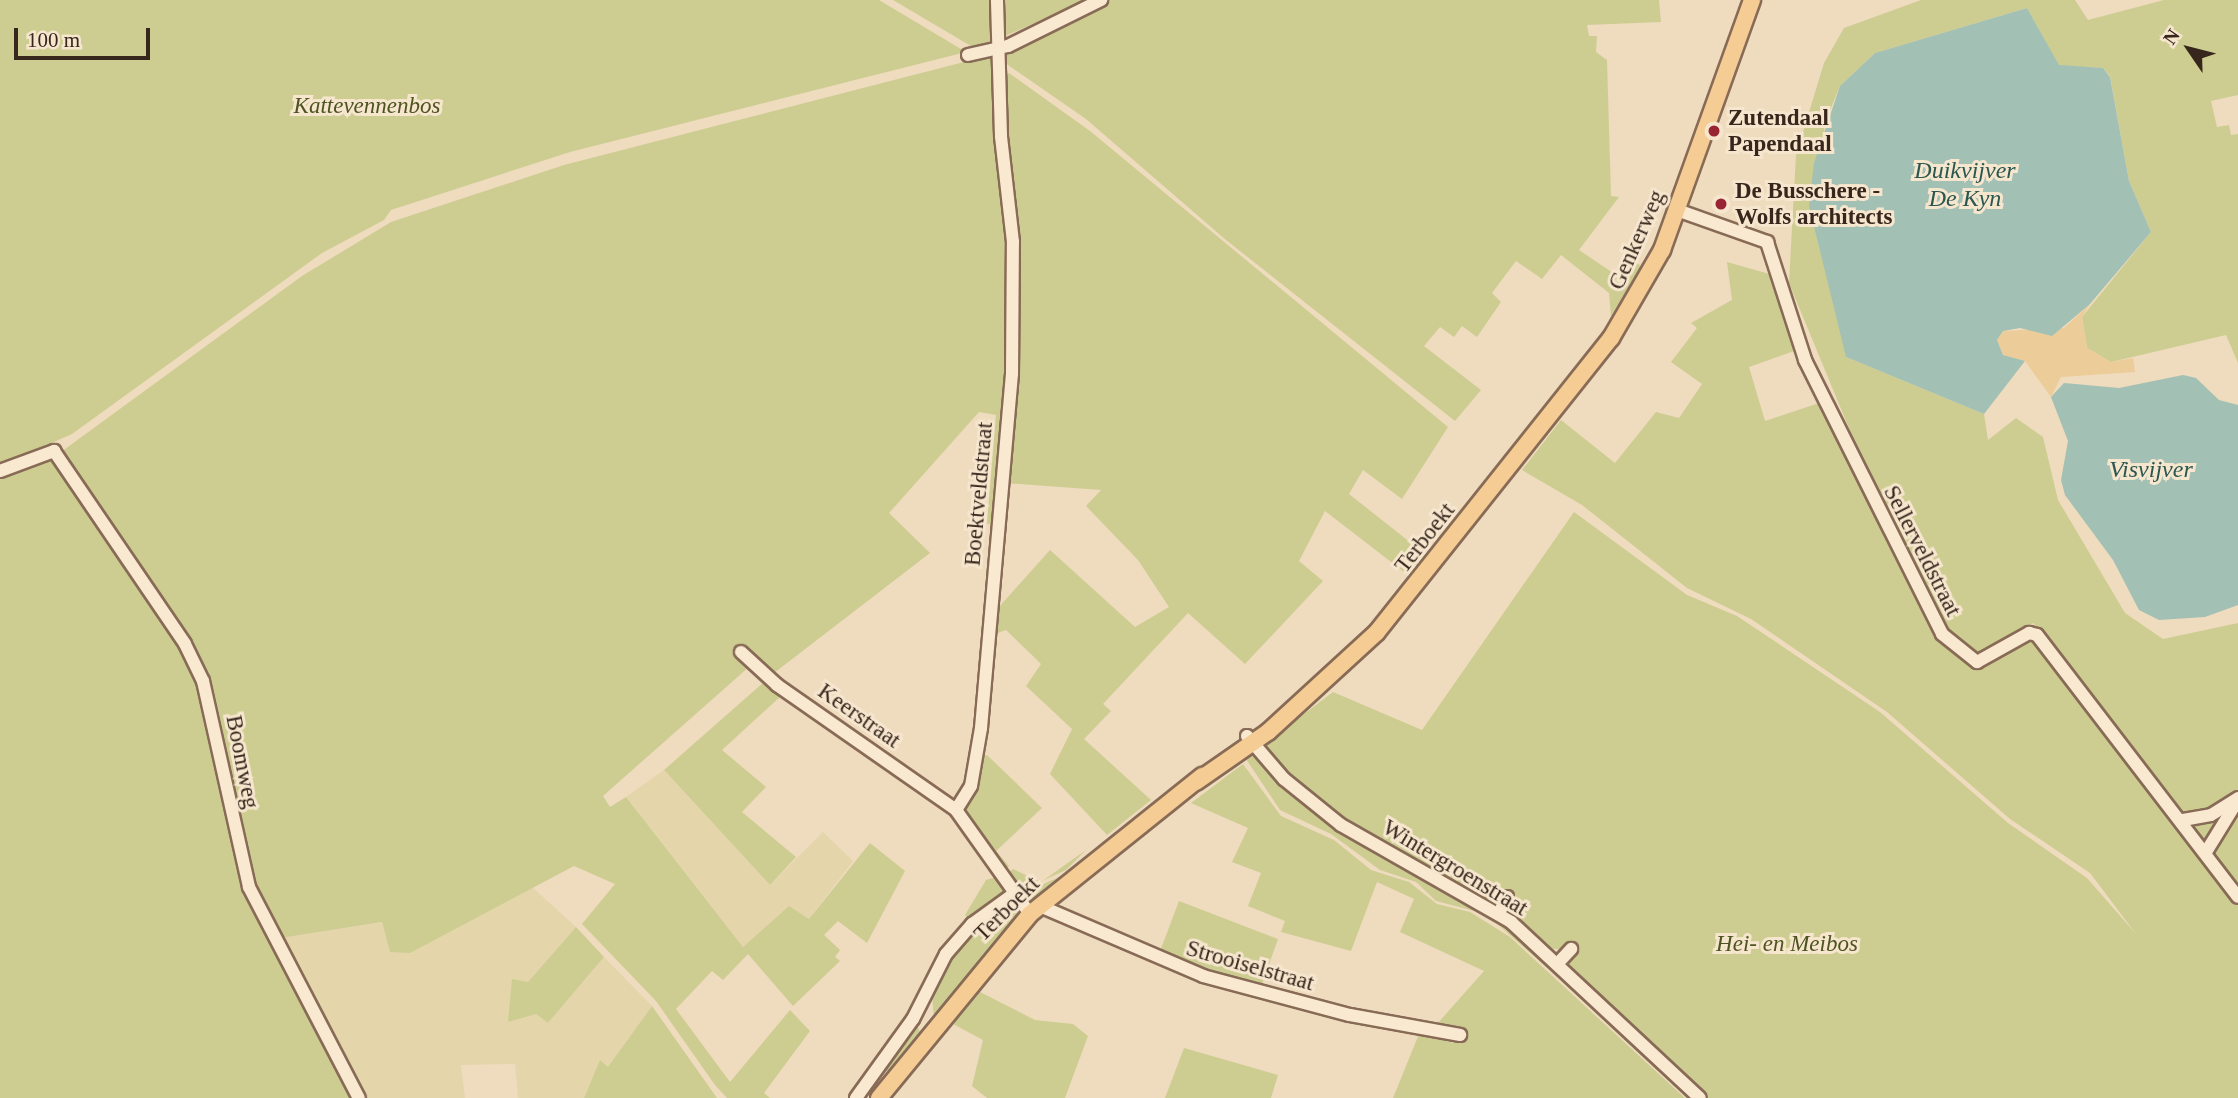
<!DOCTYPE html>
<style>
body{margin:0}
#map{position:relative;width:2238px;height:1098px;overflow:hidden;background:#efdbbe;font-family:Georgia,serif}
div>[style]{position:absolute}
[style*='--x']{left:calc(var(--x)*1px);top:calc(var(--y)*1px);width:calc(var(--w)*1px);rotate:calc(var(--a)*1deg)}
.farmland>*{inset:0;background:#e5d5ab}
.green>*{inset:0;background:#cdcd92}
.sand>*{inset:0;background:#eccd9a}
.water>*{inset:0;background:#a2c0b4}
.roads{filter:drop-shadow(2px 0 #886b56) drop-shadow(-2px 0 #886b56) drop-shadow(0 2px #886b56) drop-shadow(0 -2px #886b56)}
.minor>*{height:12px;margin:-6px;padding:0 6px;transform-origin:6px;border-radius:6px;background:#fae9d1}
.major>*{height:16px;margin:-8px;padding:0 8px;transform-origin:8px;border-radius:8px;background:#f4cc94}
.dots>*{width:19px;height:19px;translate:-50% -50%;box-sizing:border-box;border:4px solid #f6e6ce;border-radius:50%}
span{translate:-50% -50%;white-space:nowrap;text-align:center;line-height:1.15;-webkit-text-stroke:6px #f6e6ce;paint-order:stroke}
.park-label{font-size:23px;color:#4d5421;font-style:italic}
.poi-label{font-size:23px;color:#37261c;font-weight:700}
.left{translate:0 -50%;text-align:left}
.street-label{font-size:23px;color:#37261c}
.water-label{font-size:24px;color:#2a574f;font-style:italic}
.north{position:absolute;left:2154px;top:14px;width:70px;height:70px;-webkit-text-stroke:5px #f6e6ce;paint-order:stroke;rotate:305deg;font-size:19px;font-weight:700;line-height:28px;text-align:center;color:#37261c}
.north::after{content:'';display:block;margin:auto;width:24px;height:32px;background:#37261c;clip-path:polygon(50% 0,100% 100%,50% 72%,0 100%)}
.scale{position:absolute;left:14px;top:28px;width:136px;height:32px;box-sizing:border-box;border:4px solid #37261c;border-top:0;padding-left:9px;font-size:21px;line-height:24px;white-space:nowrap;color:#37261c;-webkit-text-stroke:5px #f6e6ce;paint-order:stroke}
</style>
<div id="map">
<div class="farmland">
<i style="clip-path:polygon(664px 770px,770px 885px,823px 832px,853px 861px,809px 919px,789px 907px,743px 947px,626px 797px)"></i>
<i style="clip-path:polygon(498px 856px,576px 927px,528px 982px,536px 1014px,548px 1023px,604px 957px,652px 1006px,608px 1068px,600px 1061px,584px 1098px,518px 1098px,515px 1064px,461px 1065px,465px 1098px,362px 1098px,281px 938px,383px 922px)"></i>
</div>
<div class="green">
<i style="clip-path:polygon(0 0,879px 0,966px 52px,570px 152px,391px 210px,384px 220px,322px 253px,72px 434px,0 466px)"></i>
<i style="clip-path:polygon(893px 0,1086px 0,976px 49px)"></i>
<i style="clip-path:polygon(1110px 0,1659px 0,1661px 22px,1587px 25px,1589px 36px,1597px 36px,1596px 52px,1607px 60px,1611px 196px,1619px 197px,1579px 250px,1625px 281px,1637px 263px,1641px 266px,1611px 316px,1609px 293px,1561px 255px,1542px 279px,1516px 261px,1492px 293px,1501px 302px,1477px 337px,1462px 326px,1454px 337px,1440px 327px,1424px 346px,1481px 390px,1455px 421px,1226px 240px,1086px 119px,1005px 63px,1002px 54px)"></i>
<i style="clip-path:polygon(1921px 0,2075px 0,2088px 20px,2164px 0,2238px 0,2238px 95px,2211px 101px,2217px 127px,2229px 125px,2231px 135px,2238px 134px,2238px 363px,2226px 335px,2111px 362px,2087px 348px,2082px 317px,2151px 232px,2129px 181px,2110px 76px,2103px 68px,2059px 66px,2027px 8px,1875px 53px,1840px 86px,1824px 125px,1846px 357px,1984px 414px,1988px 440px,2016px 418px,2043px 437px,2058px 500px,2125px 613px,2163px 639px,2238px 623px,2238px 1098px,1704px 1098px,1689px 1076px,1572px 969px,1564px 950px,1549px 948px,1510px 915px,1504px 895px,1488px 902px,1350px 826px,1298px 788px,1268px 752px,1267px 742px,1333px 692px,1422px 730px,1574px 512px,1687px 595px,1737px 616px,1880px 712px,2008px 823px,2087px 878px,2136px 934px,2090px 873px,2010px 819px,1887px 712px,1751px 619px,1687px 588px,1582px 505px,1522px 470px,1561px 420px,1615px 463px,1656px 412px,1679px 418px,1702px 384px,1671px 362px,1697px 328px,1691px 323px,1732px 300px,1727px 262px,1773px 275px,1797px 350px,1749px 367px,1765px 421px,1819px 403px,1945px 646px,1971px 663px,1987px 666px,2039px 630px,2033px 623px,1980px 656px,1945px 629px,1877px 496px,1789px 283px,1796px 155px,1824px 63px,1844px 28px)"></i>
<i style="clip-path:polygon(995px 54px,1009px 256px,1009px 368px,993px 523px,987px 524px,996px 415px,979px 412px,889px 513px,930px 553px,774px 673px,746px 650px,750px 666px,603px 796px,610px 807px,626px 797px,743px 947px,789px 906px,809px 919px,870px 843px,905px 871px,867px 943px,838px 921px,824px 935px,840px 950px,835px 957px,840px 961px,793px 1006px,748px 954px,723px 980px,712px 971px,676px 1009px,730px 1082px,790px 1010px,810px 1031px,764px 1093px,770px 1098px,727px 1098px,715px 1085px,656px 1001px,582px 924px,615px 884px,574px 866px,410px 953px,390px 952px,382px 922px,281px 938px,254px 887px,206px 681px,61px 452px,302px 276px,391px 222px,564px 165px)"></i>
<i style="clip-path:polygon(1009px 73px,1090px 131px,1448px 427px,1402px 499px,1363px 470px,1349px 494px,1425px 554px,1408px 575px,1325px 511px,1299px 561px,1323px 581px,1245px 664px,1188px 613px,1103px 704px,1111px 711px,1084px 739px,1151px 800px,1107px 835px,1050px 774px,1072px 729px,1026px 686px,1041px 664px,1036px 659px,1006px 630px,992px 635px,1000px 575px,999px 607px,1050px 550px,1135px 627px,1169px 607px,1138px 560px,1086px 506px,1101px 490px,1006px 483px,1014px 225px,1003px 78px)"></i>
<i style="clip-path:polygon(46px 458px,57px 464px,188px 663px,205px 711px,239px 875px,325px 1036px,350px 1098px,0 1098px,0 474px)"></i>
<i style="clip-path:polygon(765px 681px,781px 696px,722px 750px,766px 787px,742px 812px,796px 857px,770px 885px,664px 770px)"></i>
<i style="clip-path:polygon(1250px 754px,1321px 817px,1496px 916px,1695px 1098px,1486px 914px,1436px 901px,1416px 882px,1380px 870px,1331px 834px,1280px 810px,1246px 759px)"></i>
<i style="clip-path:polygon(987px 755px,1042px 808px,996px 851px,1009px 866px,1003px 871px,964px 811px,980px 758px)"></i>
<i style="clip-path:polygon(1243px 764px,1281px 816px,1334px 840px,1371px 870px,1409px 882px,1437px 904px,1470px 912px,1510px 937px,1685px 1098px,1393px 1098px,1419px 1034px,1453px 1043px,1464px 1039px,1466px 1031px,1437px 1024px,1484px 971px,1400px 932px,1414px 899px,1377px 882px,1351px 951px,1281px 932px,1285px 921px,1248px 906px,1261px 873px,1232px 862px,1248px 828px,1191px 803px)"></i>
<i style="clip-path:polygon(1086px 850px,1066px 870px,1018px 892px,1007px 874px,1013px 869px,1041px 882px)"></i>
<i style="clip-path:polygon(1089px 856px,1034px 903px,1018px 895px,1064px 875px)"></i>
<i style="clip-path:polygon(996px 877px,1007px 893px,969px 920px,965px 915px,986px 880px)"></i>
<i style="clip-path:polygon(1013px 901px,1020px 910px,1017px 920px,934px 1020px,932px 994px,941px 968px,965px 934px)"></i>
<i style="clip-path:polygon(1179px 901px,1278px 939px,1261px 987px,1159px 954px)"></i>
<i style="clip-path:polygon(576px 927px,604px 957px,548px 1023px,536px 1014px,508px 1022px,512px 979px,528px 982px)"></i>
<i style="clip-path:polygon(980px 992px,1035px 1020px,1073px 1024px,1088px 1036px,1065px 1098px,987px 1098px,972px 1086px,983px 1040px,953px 1024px)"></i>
<i style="clip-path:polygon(652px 1006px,717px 1098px,584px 1098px,600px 1060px,608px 1067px)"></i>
<i style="clip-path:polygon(916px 1023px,921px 1034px,892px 1072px,882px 1070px)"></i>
<i style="clip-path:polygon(1184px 1048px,1278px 1075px,1271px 1098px,1165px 1098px)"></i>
</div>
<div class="sand">
<i style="clip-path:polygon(2090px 304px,2082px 317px,2087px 348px,2111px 362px,2133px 358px,2135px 372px,2061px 377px,2051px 397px,2025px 361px,2003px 355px,1997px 340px,2003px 331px,2064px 328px)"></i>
</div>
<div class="water">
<i style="clip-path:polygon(2027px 8px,2059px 65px,2103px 68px,2110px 77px,2129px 181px,2151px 232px,2090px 304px,2052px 336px,2020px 328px,2003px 331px,1997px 340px,2003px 355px,2025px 361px,1984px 414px,1846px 357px,1809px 206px,1814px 163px,1840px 86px,1875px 53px)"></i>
<i style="clip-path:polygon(2183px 375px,2196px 378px,2219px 400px,2238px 405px,2238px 605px,2205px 617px,2159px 620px,2139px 610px,2113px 560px,2065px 495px,2061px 480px,2068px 441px,2051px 397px,2064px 383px,2119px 388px)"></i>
</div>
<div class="roads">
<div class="minor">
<i style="--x:968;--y:55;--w:41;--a:-12.7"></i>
<i style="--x:1008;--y:46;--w:104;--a:-26.3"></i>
<i style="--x:1677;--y:210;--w:96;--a:19.6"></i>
<i style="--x:1767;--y:242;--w:124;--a:72.1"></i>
<i style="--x:1805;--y:360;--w:306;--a:63.4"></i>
<i style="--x:1942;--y:634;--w:45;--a:38.7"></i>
<i style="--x:1977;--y:662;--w:60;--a:-29.1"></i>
<i style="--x:2029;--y:633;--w:8;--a:14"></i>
<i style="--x:2037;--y:635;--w:330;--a:52.5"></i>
<i style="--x:0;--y:471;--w:58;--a:-20.3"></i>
<i style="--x:54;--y:451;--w:233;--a:55.8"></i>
<i style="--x:185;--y:644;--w:41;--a:64.1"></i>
<i style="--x:203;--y:681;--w:211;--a:77.4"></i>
<i style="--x:249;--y:887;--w:238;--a:62.5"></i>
<i style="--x:741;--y:652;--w:49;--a:42.5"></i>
<i style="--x:777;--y:685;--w:218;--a:34.9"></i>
<i style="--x:956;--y:810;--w:128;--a:54.6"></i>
<i style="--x:1247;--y:736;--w:57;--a:49.3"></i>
<i style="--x:1284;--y:779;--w:73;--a:38.9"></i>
<i style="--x:1341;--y:825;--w:196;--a:29.7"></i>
<i style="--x:1511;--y:922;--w:258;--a:43"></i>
<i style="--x:956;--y:810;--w:28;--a:-58"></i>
<i style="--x:971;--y:786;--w:59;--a:-80.2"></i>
<i style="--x:981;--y:728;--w:355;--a:-85"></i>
<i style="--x:1012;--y:374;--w:132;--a:-89.6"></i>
<i style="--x:1013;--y:242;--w:107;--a:-96.5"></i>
<i style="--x:1001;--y:136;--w:136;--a:-91.7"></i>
<i style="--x:2183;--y:820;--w:28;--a:-10"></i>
<i style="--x:2211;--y:815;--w:32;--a:-32"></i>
<i style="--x:2206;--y:852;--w:55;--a:-58.3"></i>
<i style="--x:1040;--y:906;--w:177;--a:23.2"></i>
<i style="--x:1203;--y:976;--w:152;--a:14.9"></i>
<i style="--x:1350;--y:1015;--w:112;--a:10.3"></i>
<i style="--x:1499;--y:913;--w:18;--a:-63"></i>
<i style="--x:1559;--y:962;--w:18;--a:-47"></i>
<i style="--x:856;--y:1098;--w:97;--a:-54.2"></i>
<i style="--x:913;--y:1019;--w:73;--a:-63.1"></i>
<i style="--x:946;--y:954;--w:40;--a:-49"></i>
<i style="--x:972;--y:924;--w:49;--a:-35.9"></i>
</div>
<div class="major">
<i style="--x:1196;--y:782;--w:88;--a:-34.8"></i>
<i style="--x:1268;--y:732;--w:148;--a:-42.5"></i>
<i style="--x:1377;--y:632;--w:376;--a:-51.5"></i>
<i style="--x:1611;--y:338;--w:102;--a:-59.9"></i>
<i style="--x:1662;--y:250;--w:266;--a:-70.2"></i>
<i style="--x:879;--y:1098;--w:238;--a:-50.6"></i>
<i style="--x:1030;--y:914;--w:221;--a:-38.7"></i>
</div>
</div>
<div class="dots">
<i style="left:1714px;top:131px;background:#992532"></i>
<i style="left:1721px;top:204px;background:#992532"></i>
</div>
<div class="park-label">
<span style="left:367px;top:106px">Kattevennenbos</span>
<span style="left:1787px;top:944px">Hei- en Meibos</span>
</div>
<div class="poi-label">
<span class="left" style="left:1728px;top:131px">Zutendaal<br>Papendaal</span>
<span class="left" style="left:1735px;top:204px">De Busschere -<br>Wolfs architects</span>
</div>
<div class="street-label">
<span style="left:1637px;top:240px;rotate:-66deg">Genkerweg</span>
<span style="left:979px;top:494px;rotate:-85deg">Boektveldstraat</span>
<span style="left:1425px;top:538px;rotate:-52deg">Terboekt</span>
<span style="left:1922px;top:551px;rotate:63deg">Sellerveldstraat</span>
<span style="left:859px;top:716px;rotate:35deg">Keerstraat</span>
<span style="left:242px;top:762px;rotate:79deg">Boomweg</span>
<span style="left:1455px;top:868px;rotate:31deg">Wintergroenstraat</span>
<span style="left:1007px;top:909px;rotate:-45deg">Terboekt</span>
<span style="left:1250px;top:966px;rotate:16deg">Strooiselstraat</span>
</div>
<div class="water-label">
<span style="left:1965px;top:185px">Duikvijver<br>De Kyn</span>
<span style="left:2151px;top:470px">Visvijver</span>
</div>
<div class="north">N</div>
<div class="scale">100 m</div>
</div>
